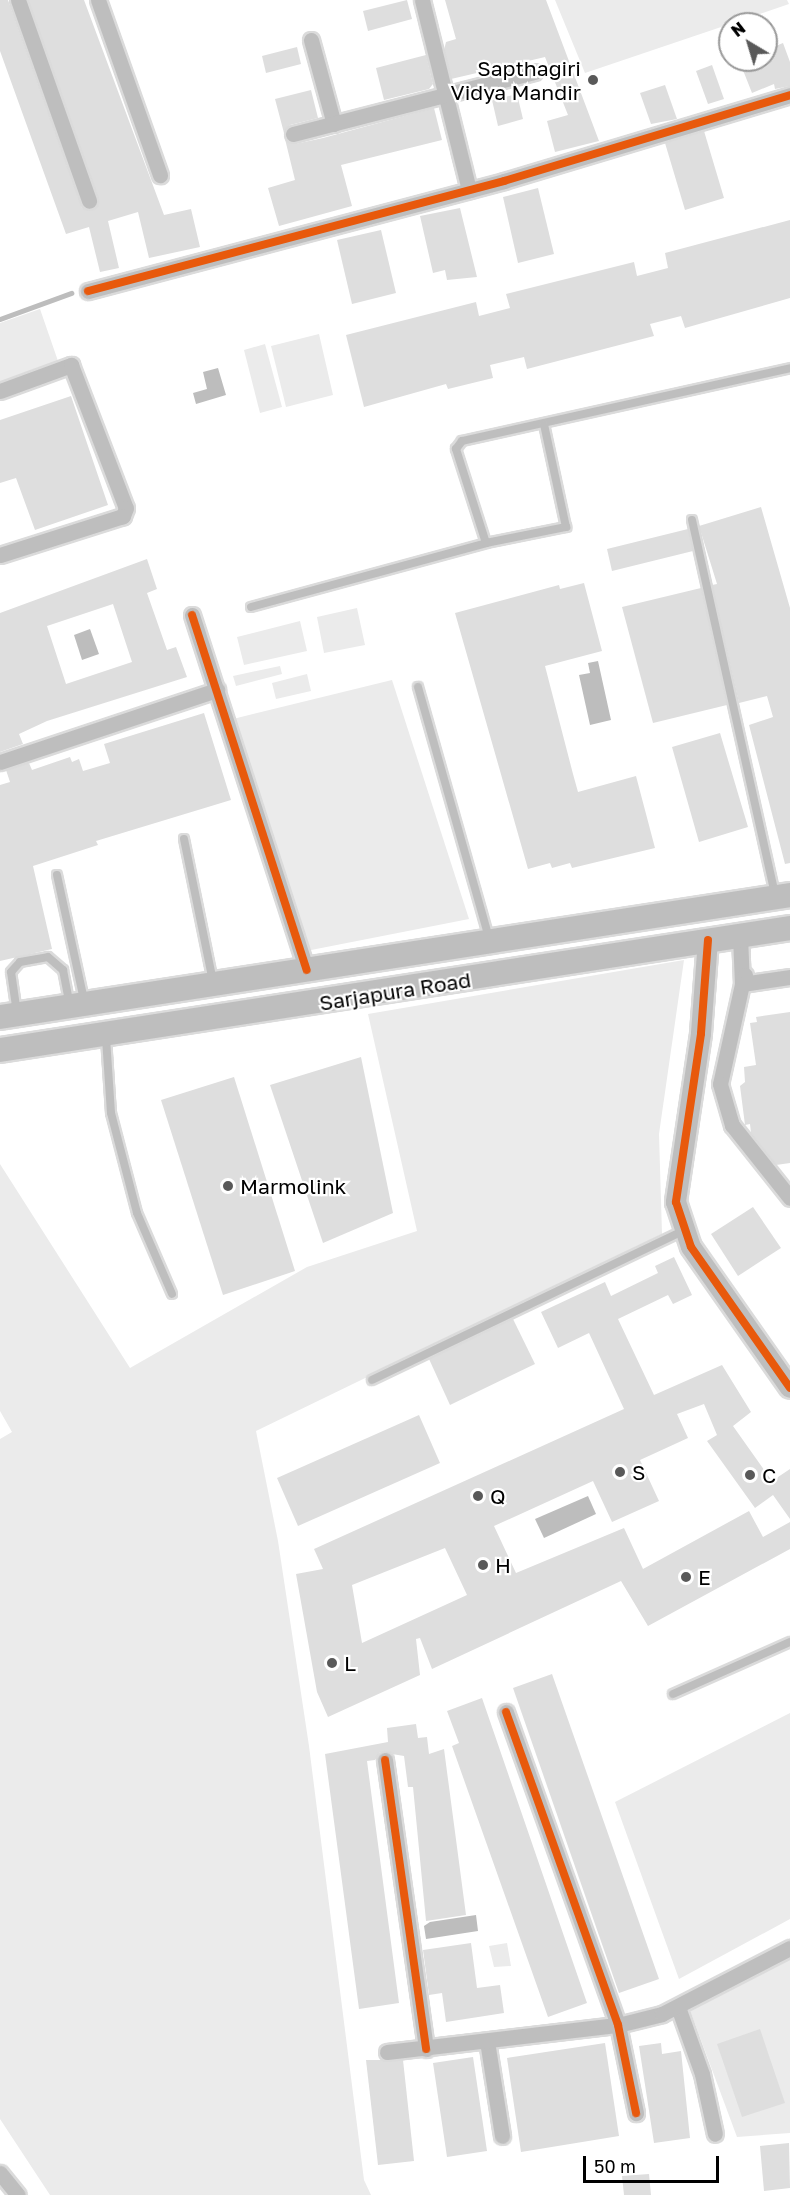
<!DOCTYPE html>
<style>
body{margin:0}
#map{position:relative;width:790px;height:2195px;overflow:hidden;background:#fff;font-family:"Golos Text",sans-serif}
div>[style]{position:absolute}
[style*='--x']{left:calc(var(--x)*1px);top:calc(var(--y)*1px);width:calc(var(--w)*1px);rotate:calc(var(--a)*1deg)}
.green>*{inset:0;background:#ebebeb}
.water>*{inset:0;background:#bdbdbd}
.stream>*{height:5px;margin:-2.5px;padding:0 2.5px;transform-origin:2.5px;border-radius:2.5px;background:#bdbdbd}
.building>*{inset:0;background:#dedede}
.roads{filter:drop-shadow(2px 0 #dbdbdb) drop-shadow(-2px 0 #dbdbdb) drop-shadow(0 2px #dbdbdb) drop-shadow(0 -2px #dbdbdb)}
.service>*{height:8px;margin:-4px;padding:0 4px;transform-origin:4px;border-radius:4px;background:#bebebe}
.minor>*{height:15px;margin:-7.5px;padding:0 7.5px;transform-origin:7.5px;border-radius:7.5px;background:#bebebe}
.tertiary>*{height:20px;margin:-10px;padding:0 10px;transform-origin:10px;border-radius:10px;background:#bebebe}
.primary>*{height:24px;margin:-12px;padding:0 12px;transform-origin:12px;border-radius:12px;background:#bebebe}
.cycleway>*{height:8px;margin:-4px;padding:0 4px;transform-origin:4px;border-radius:4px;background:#e8590c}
.dots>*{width:16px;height:16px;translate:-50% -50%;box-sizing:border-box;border:3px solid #fff;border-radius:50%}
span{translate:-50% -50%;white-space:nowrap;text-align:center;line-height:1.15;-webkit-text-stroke:4.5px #fff;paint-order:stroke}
.poi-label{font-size:21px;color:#000}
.right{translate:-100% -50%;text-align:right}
.left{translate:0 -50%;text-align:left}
.street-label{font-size:21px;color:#000}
.north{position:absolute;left:718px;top:12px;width:60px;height:60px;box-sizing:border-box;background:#fff;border:2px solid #999;border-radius:50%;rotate:322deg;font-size:16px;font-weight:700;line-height:24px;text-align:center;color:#000}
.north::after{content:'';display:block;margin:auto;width:21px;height:27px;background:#595959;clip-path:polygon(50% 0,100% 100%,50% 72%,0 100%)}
.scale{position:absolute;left:583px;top:2156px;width:136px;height:27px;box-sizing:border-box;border:3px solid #000;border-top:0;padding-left:8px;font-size:18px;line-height:21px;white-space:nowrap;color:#000;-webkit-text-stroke:4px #fff;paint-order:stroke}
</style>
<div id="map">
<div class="green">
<i style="clip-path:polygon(555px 0,787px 0,789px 4px,585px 73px)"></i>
<i style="clip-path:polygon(40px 309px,58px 361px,0 382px,0 323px)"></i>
<i style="clip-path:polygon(319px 334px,333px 395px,286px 407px,271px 346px)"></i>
<i style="clip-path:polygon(265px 344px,282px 407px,260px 413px,244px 350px)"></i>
<i style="clip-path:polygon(357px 608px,365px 645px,324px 653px,317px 617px)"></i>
<i style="clip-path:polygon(300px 621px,307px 651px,244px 665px,237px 637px)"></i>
<i style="clip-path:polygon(280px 666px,282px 674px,236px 686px,233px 676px)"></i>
<i style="clip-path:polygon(307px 674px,311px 691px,276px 699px,272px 683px)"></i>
<i style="clip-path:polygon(392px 680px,469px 919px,306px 951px,233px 719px)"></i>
<i style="clip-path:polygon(684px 960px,659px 1134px,662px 1234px,256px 1431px,278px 1541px,309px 1746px,364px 2180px,371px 2195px,50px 2195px,0 2119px,0 1439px,12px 1432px,0 1411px,0 1164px,130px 1368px,307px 1267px,417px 1231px,368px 1014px)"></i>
<i style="clip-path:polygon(790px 1713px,790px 1919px,679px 1979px,615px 1802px)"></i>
<i style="clip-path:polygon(507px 1943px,511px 1966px,494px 1967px,489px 1946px)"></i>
<i style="clip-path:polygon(790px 1953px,790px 2133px,737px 2137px,688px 2005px)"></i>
</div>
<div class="water">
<i style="clip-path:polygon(218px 368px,226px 395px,196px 404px,193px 393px,207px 389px,203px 372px)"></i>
<i style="clip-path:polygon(90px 629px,99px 654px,82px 660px,74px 635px)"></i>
<i style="clip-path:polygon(598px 661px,611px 720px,590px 725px,579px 675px,590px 673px,588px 663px)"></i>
<i style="clip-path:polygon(588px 1496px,596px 1514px,544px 1538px,535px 1519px)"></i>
<i style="clip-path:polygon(476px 1915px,478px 1931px,426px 1939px,424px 1926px,430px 1922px)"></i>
</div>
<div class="stream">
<i style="--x:0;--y:319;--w:76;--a:-20.1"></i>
</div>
<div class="building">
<i style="clip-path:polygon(0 0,8px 0,82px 208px,93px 210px,98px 198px,28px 0,84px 0,164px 215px,191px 209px,200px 247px,149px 258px,138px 212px,108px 221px,119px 268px,100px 272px,89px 227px,66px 234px,0 51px)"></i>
<i style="clip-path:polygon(407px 0,412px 19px,368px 31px,363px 11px)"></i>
<i style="clip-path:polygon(445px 0,546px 0,599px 141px,555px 152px,547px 121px,568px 115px,545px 57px,451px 79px,444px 50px,446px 42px,456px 39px)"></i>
<i style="clip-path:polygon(783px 43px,790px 62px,790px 86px,775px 89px,774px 84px,752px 93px,739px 60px,766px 60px,766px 50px)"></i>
<i style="clip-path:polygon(297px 47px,301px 64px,266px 73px,262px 56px)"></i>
<i style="clip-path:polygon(426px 55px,433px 84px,429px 89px,384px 100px,376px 68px)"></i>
<i style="clip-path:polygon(712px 65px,724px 99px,708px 104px,696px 71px)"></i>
<i style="clip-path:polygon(665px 85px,677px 119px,651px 124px,640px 93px)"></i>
<i style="clip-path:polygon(311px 90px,318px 118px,290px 125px,284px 133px,275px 99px)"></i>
<i style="clip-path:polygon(517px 94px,523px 119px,498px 126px,492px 100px)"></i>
<i style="clip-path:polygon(434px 108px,442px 140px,341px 165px,352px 206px,279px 226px,268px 188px,295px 180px,285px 139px,295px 144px,323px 138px)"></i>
<i style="clip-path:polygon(704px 131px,724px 198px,685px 210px,665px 143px)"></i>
<i style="clip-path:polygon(538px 188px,554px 254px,518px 263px,503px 197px)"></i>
<i style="clip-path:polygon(460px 208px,477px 277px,447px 280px,445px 270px,433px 273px,420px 216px)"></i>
<i style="clip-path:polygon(790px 220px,790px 298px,685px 328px,681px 316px,650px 324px,654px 336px,527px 369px,524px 357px,490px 365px,493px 378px,448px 389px,446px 384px,364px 407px,346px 335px,476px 302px,479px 316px,510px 308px,506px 294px,634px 262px,637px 276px,668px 268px,665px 253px)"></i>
<i style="clip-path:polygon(381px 230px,396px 293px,352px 304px,337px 240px)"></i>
<i style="clip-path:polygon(71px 396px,108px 505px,35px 530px,16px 478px,0 483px,0 420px)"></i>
<i style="clip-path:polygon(761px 507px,790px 608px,790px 863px,785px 864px,749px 725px,773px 717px,767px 696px,739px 703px,712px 585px,717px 584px,699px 526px)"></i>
<i style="clip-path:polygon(688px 529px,693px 551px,612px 571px,607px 549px)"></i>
<i style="clip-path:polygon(evenodd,147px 559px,157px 589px,147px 593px,167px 650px,176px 647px,187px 677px,47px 721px,19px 734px,23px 744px,0 752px,0 613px,147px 559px,113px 604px,132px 662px,66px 684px,47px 626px,113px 604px)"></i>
<i style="clip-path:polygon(584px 583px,602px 651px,545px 666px,573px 774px,578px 792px,636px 776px,655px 848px,572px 868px,570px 863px,552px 868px,550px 863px,528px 869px,455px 613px,559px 585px,560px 589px)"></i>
<i style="clip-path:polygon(701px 588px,727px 705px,653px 723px,622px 607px)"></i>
<i style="clip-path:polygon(204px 713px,231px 800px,96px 841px,98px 845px,33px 866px,52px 949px,0 961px,0 785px,10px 782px,6px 770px,29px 763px,32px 770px,70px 757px,72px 762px,79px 759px,83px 771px,110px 763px,104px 744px)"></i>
<i style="clip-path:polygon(720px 733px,748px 827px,699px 842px,672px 747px)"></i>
<i style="clip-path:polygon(790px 1012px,790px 1163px,776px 1165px,751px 1133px,750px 1124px,745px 1125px,740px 1086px,745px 1082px,744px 1067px,756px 1065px,750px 1023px,757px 1022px,756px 1017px)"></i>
<i style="clip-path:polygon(361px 1057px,393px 1213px,323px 1243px,270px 1085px)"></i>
<i style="clip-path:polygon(234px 1077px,295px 1271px,223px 1295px,161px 1100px)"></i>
<i style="clip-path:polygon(753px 1207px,781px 1248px,738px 1276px,711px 1234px)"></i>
<i style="clip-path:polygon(evenodd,674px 1257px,692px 1295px,673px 1304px,668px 1295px,618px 1319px,654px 1395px,722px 1365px,751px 1412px,733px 1426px,772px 1481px,790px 1469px,790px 1519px,773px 1495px,755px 1508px,707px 1441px,717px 1435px,704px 1404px,677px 1414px,688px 1438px,640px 1460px,659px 1501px,612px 1522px,593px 1481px,494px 1526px,516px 1573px,624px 1528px,643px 1569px,749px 1511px,763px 1537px,790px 1522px,790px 1549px,648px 1626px,621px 1581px,432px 1669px,420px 1638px,416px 1639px,420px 1675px,328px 1717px,317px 1692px,296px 1574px,323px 1569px,314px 1549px,624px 1409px,589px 1333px,558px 1348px,541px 1312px,605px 1282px,611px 1296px,658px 1273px,655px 1266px,674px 1257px,445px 1548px,467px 1595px,362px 1643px,352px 1585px,445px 1548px)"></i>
<i style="clip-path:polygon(513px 1319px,535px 1364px,450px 1405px,429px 1359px)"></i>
<i style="clip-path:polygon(419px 1415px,440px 1463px,298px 1526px,277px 1478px)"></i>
<i style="clip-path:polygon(552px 1674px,659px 1979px,619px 1993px,513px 1688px)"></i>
<i style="clip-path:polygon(482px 1698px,587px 2003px,548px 2017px,452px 1746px,459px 1743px,447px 1711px)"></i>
<i style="clip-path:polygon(416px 1724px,418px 1738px,427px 1737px,429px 1754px,444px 1749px,466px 1915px,426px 1921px,413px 1787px,408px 1787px,404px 1756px,380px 1752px,375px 1760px,367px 1761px,399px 2003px,359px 2009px,325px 1754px,388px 1742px,387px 1728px)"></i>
<i style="clip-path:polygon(471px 1943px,477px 1988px,500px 1985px,504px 2013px,446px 2022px,442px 1993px,429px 1995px,423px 1950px)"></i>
<i style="clip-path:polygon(760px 2029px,785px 2103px,742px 2117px,717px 2044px)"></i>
<i style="clip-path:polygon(605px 2043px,619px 2136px,521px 2152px,507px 2058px)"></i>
<i style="clip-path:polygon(661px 2043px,662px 2054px,681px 2051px,690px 2138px,654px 2143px,639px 2046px)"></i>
<i style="clip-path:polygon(473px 2057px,487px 2151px,447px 2157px,433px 2063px)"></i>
<i style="clip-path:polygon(366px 2060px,403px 2060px,414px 2161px,378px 2165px)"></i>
<i style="clip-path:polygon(789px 2143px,790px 2188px,764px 2191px,760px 2146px)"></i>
<i style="clip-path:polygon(649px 2174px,651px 2195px,624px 2195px,622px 2176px)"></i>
</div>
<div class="roads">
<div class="service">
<i style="--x:692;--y:520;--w:384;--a:77.5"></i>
<i style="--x:486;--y:543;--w:99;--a:-107.7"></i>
<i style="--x:456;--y:449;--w:10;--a:-53"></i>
<i style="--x:462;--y:441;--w:336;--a:-12.5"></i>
<i style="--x:251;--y:607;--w:244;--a:-15.2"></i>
<i style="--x:486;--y:543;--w:82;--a:-11.3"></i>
<i style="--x:566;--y:527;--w:105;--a:-102.1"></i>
<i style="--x:418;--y:687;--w:261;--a:74.2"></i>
<i style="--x:184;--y:839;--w:145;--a:78.5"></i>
<i style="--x:57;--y:875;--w:128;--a:77.8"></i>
<i style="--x:17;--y:1013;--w:41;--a:-98.3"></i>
<i style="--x:11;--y:972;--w:13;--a:-48"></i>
<i style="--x:20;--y:962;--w:28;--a:-10"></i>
<i style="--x:48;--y:957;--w:20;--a:41"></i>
<i style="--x:63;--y:970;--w:33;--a:79"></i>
<i style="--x:106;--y:1038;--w:75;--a:86.2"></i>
<i style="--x:111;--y:1113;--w:103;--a:75.4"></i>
<i style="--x:137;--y:1213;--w:88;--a:66.6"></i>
<i style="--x:372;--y:1380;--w:345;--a:-25.6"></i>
<i style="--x:673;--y:1694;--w:128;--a:-24"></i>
</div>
<div class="minor">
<i style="--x:18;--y:0;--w:213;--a:70.5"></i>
<i style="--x:98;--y:0;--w:186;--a:70.5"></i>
<i style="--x:422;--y:0;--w:196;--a:76.1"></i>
<i style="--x:311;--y:40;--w:87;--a:74.7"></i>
<i style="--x:293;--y:134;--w:249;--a:-14.4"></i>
<i style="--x:88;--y:291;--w:430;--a:-14.8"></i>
<i style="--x:504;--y:181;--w:299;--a:-16.7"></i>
<i style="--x:0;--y:391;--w:76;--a:-20.1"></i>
<i style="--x:71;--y:365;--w:153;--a:69"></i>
<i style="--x:126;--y:508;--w:9;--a:111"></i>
<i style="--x:123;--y:516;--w:129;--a:162.4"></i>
<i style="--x:192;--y:615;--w:373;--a:72.1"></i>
<i style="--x:0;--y:762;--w:229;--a:-18.4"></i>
<i style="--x:740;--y:936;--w:48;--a:87.6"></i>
<i style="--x:742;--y:984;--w:102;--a:102.4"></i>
<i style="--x:720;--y:1084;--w:43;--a:73.7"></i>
<i style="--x:732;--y:1125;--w:93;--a:51.5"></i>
<i style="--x:745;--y:975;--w:9;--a:108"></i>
<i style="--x:742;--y:984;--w:49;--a:-8.3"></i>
<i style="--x:506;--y:1712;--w:332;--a:70.3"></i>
<i style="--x:618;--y:2025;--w:90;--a:78.4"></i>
<i style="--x:385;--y:1760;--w:292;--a:81.9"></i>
<i style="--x:678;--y:2007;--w:71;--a:70.3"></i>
<i style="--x:702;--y:2074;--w:61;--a:77.8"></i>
<i style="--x:487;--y:2041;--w:96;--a:81"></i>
<i style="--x:387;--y:2052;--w:233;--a:-6.7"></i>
<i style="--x:618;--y:2025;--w:45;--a:-14"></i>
<i style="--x:662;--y:2014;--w:144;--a:-27.3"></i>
<i style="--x:0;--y:2173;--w:28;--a:51"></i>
</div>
<div class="tertiary">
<i style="--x:708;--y:940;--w:94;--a:94.3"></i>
<i style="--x:701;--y:1034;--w:170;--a:98.5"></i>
<i style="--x:676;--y:1202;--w:47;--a:71.6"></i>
<i style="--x:691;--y:1247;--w:172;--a:54.9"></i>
</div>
<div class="primary">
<i style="--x:0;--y:1017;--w:799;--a:-8.78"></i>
<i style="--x:0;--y:1050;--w:799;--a:-8.78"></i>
</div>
</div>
<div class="cycleway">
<i style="--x:88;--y:291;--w:430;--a:-14.8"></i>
<i style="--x:504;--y:181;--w:299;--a:-16.7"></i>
<i style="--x:192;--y:615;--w:373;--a:72.1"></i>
<i style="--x:708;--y:940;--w:94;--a:94.3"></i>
<i style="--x:701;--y:1034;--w:170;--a:98.5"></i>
<i style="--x:676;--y:1202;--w:47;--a:71.6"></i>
<i style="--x:691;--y:1247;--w:172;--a:54.9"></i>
<i style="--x:506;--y:1712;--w:332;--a:70.3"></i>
<i style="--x:618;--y:2025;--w:90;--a:78.4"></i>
<i style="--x:385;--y:1760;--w:292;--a:81.9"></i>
</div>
<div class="dots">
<i style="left:593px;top:80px;background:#595959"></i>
<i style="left:228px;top:1186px;background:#595959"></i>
<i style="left:620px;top:1472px;background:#595959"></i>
<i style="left:750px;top:1475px;background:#595959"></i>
<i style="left:478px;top:1496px;background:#595959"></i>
<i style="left:483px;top:1565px;background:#595959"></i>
<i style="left:686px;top:1577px;background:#595959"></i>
<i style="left:332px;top:1663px;background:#595959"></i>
</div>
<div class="poi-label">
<span class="right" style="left:581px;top:80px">Sapthagiri<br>Vidya Mandir</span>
<span class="left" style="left:240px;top:1186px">Marmolink</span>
<span class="left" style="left:632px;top:1472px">S</span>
<span class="left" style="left:762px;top:1475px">C</span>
<span class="left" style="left:490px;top:1496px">Q</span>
<span class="left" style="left:495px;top:1565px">H</span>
<span class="left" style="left:698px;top:1577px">E</span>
<span class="left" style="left:344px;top:1663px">L</span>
</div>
<div class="street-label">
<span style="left:395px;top:991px;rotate:-9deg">Sarjapura Road</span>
</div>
<div class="north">N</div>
<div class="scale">50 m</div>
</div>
